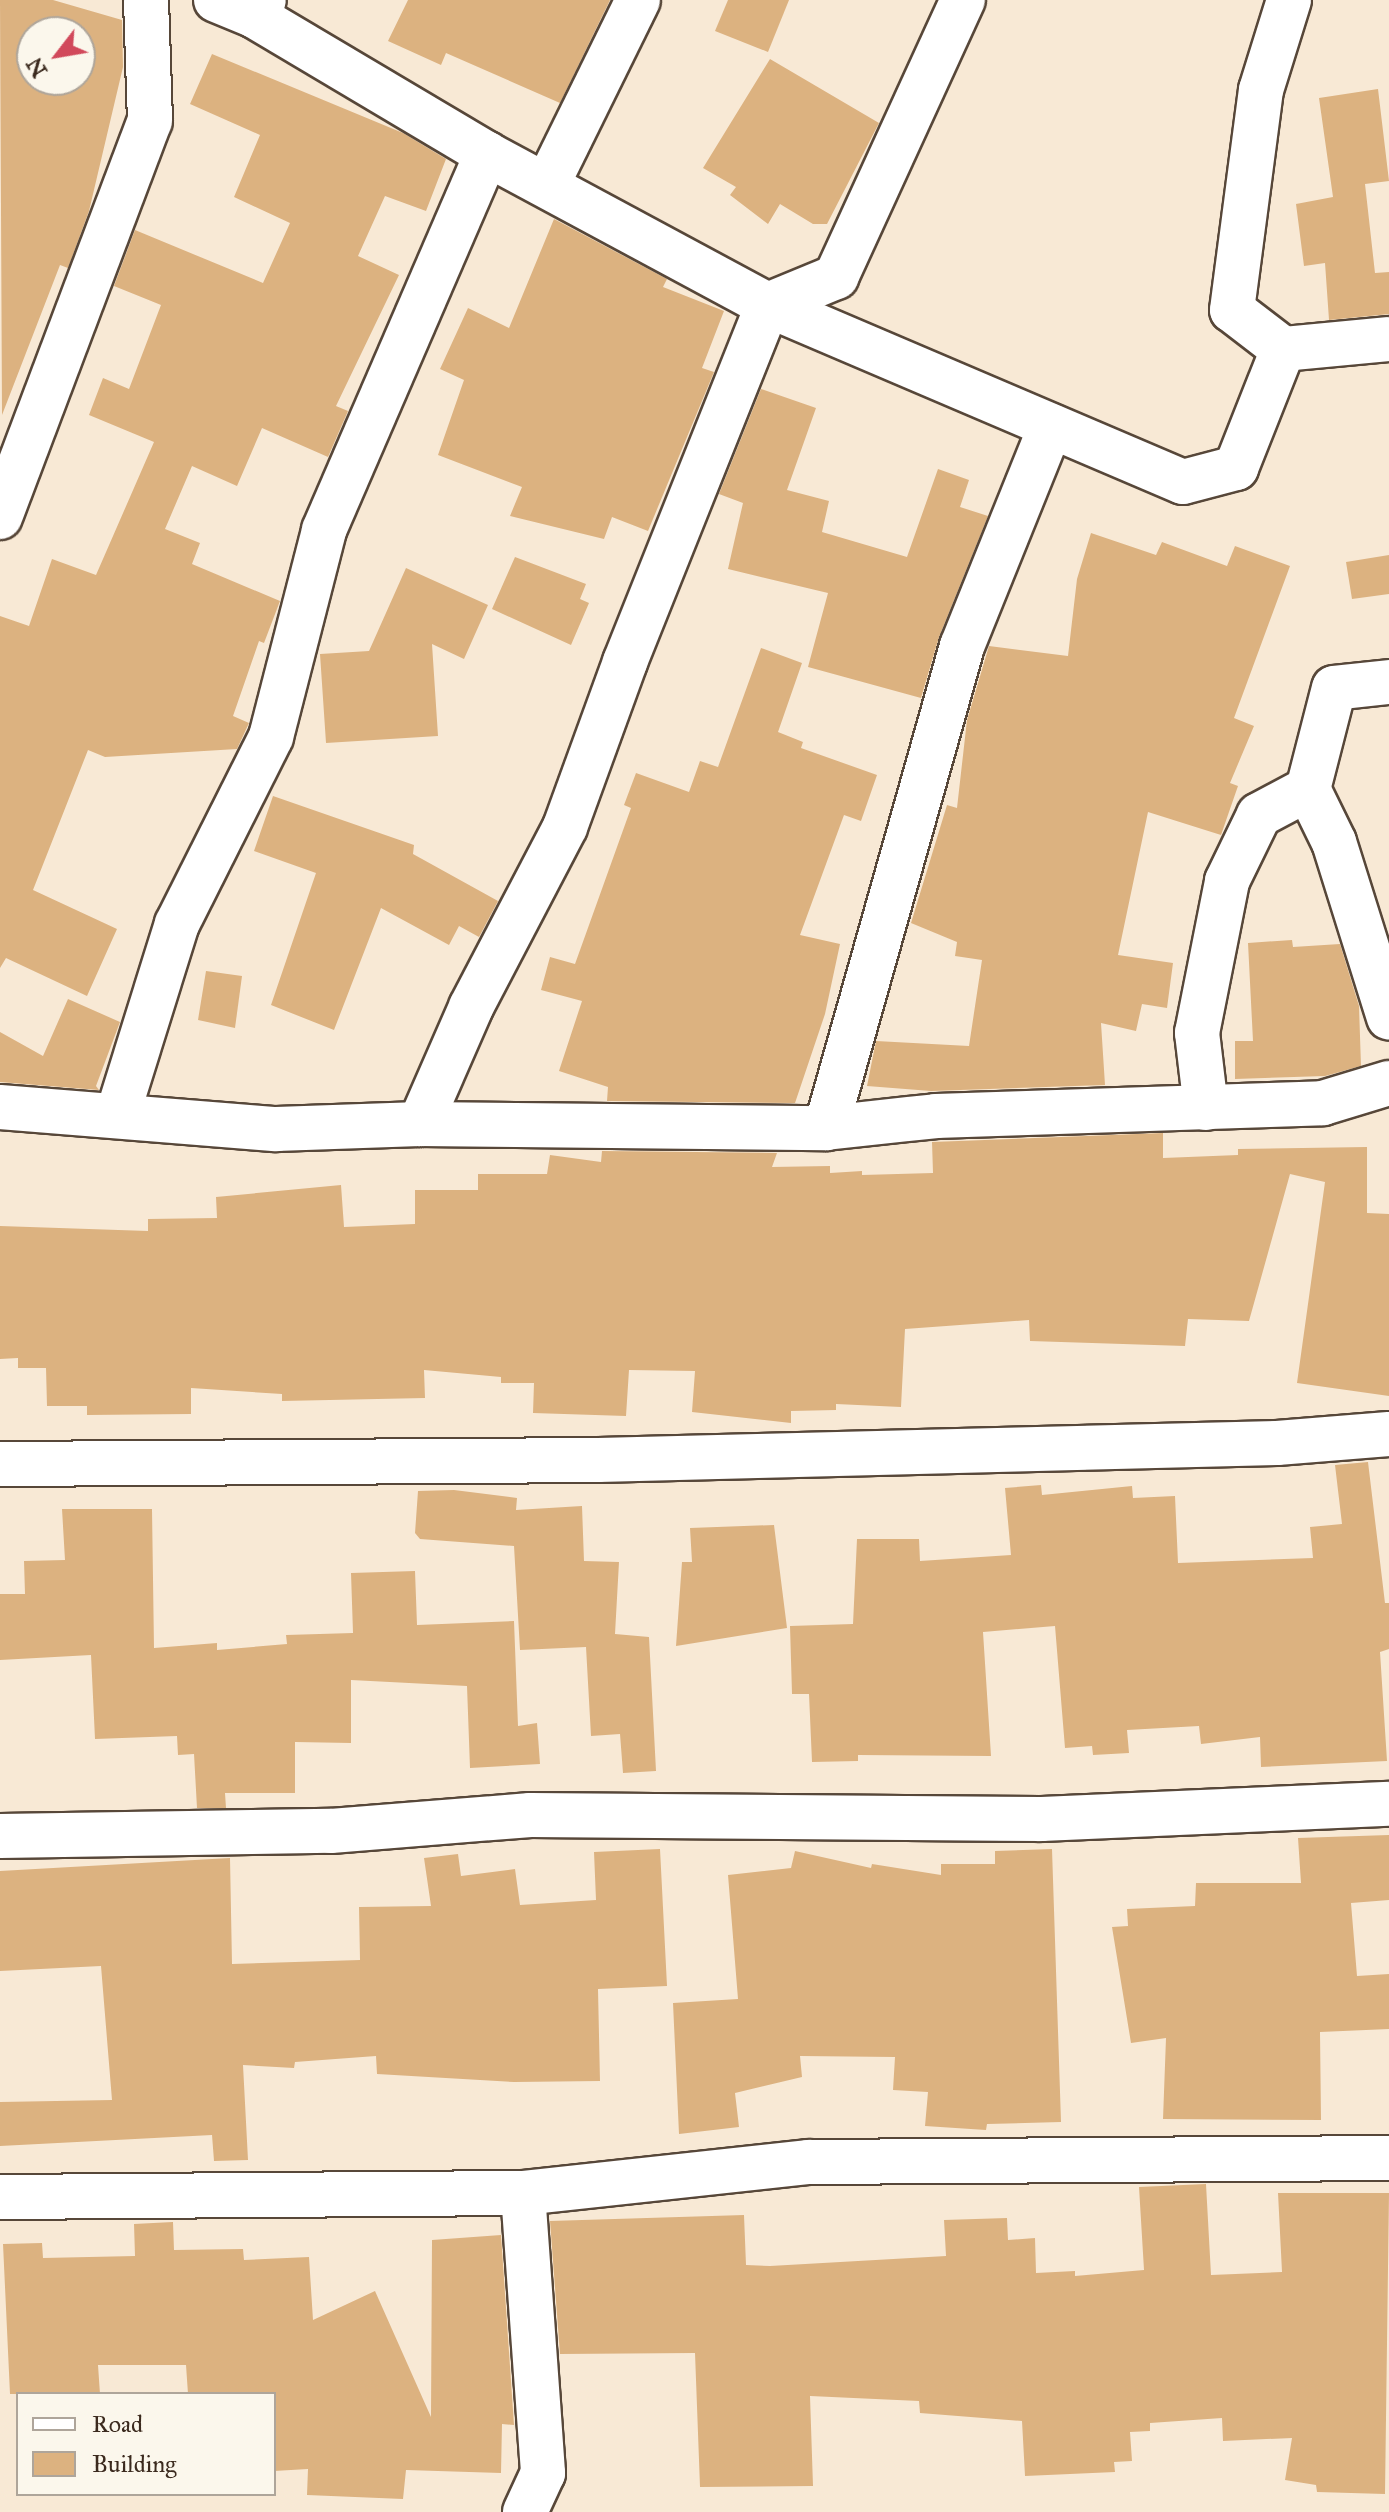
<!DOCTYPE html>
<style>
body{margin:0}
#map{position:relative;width:1389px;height:2512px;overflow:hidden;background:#f8e9d5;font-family:"IM FELL Great Primer",serif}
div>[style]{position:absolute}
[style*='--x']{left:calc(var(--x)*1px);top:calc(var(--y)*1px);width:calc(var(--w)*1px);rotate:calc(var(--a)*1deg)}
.building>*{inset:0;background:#dcb280}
.roads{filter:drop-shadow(2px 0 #574739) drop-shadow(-2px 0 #574739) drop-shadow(0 2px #574739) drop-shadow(0 -2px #574739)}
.minor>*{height:44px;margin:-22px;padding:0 22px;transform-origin:22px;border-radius:22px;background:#fff}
span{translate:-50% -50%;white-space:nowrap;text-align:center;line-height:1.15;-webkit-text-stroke:8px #fbf7ec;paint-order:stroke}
.legend{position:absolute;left:16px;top:2392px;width:260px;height:104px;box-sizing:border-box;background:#fbf7ec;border:2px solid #aea59a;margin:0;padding:10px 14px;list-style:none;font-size:24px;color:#3b2a1e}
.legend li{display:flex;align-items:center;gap:16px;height:40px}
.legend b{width:40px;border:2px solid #aea59a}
.north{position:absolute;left:16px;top:16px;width:80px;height:80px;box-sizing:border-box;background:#fbf7ec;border:2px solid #aea59a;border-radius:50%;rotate:239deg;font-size:22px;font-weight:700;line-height:32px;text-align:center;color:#3b2a1e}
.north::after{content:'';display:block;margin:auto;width:28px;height:36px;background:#d1495b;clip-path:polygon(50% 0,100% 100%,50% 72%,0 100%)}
</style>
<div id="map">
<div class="building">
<i style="clip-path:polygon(evenodd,0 0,53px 0,122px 20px,123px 67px,89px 211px,68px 268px,60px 265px,2px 415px,0 0,32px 32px,80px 32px,80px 80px,32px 80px,32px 32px)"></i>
<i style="clip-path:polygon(408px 0,610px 0,560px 103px,446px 53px,441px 65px,388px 41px)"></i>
<i style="clip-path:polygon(728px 0,789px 0,768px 52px,715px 31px)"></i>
<i style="clip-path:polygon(212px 54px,403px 133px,446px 159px,426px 211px,385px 196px,358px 256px,399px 275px,336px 406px,348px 411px,328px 457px,262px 428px,237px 486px,192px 466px,165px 529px,200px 543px,192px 564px,280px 601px,264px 643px,259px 641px,233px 716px,249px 723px,237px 749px,105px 757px,88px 750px,33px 890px,117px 929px,87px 996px,6px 958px,0 968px,0 616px,29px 626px,52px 559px,96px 575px,154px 442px,89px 415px,103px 378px,129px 389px,161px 305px,114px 286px,135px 230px,263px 283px,290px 223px,234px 197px,260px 135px,190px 104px)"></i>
<i style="clip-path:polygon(770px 59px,879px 123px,827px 224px,813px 224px,780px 204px,768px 224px,730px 195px,736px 187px,703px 168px)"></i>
<i style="clip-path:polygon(1378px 89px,1389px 181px,1365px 184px,1375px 273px,1389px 272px,1389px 314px,1329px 320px,1325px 263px,1304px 266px,1296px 204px,1333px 197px,1319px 98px)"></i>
<i style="clip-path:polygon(554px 219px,667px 279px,663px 287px,724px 311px,702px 368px,714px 372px,648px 531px,612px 517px,604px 539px,510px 516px,522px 487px,438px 455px,464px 380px,440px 369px,468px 308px,509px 328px)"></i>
<i style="clip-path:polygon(761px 389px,816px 408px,787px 490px,829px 501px,822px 532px,907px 557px,938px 469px,969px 480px,960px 507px,988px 516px,939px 637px,921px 698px,808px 667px,828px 593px,728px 569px,743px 503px,719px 494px)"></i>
<i style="clip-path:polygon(1091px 533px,1156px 555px,1162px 542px,1227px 566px,1235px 546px,1290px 566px,1234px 718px,1254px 726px,1230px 783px,1238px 786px,1221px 835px,1148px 812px,1118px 955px,1173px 963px,1167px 1008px,1142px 1004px,1136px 1031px,1101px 1023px,1105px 1085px,931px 1091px,867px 1086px,876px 1041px,969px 1046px,982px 960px,955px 956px,957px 942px,911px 923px,947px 805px,957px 808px,967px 720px,989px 646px,1068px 656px,1077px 579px)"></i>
<i style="clip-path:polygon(1389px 555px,1389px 594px,1352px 599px,1346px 562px)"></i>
<i style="clip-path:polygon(515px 557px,586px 584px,580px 599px,589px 603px,571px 645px,492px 609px)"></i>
<i style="clip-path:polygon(406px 568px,488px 605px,464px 659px,432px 644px,438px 736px,326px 743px,320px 654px,369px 651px)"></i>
<i style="clip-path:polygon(761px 648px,802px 663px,778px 732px,803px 742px,801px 748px,877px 775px,861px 821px,844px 815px,800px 935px,840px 944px,825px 1014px,795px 1103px,607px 1101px,608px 1087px,559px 1071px,582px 1001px,541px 990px,550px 957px,575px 964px,631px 808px,624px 805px,636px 773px,689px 792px,700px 761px,718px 767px)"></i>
<i style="clip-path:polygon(273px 796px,414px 845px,413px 854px,498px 901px,479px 937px,459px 926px,449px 945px,381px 908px,334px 1030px,271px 1005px,316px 873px,254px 851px)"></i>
<i style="clip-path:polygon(1292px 940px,1293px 947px,1340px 944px,1359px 1006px,1361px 1066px,1325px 1076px,1235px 1079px,1235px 1041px,1253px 1041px,1248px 943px)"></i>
<i style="clip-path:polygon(206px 971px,242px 976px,235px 1028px,198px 1020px)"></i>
<i style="clip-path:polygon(68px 999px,120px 1022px,96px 1086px,99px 1090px,0 1082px,0 1032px,43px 1056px)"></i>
<i style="clip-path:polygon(1163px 1133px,1163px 1158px,1238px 1155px,1238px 1149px,1367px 1147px,1367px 1213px,1389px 1214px,1389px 1396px,1297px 1383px,1325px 1182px,1290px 1174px,1249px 1321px,1188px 1319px,1185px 1346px,1030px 1341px,1029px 1320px,905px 1329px,901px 1407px,836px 1404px,836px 1410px,791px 1411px,791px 1423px,692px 1412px,695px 1371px,629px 1370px,626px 1416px,533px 1413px,534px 1383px,501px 1383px,501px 1377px,424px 1370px,425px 1398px,282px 1401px,282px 1394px,191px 1388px,191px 1414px,87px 1415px,87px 1406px,47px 1406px,46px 1368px,18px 1368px,18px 1358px,0 1359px,0 1226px,148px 1231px,148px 1219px,217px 1218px,216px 1197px,341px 1185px,344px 1227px,415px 1224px,415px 1190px,478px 1190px,478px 1174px,547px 1174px,550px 1155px,601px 1162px,602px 1151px,777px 1153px,772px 1167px,830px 1166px,830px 1173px,862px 1171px,862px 1175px,933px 1173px,932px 1142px)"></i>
<i style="clip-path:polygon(1368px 1462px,1385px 1603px,1389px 1603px,1389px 1649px,1380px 1652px,1387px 1761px,1261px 1767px,1260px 1737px,1201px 1744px,1199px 1726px,1127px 1730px,1129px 1753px,1093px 1755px,1092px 1746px,1065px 1748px,1055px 1626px,983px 1632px,991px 1756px,858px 1755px,858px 1761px,812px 1762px,809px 1694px,792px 1694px,790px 1626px,853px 1624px,857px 1539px,919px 1539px,920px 1561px,1011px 1555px,1005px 1488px,1041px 1485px,1042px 1495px,1132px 1486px,1133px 1498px,1175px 1496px,1178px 1563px,1313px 1558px,1310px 1527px,1342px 1524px,1335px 1465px)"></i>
<i style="clip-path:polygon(454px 1490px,517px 1498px,516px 1510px,582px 1506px,584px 1561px,619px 1562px,615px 1634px,649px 1637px,656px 1771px,623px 1773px,620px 1734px,591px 1736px,586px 1647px,520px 1650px,514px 1546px,420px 1539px,415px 1533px,418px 1491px)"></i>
<i style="clip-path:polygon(62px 1509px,152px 1509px,154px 1648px,217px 1643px,217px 1650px,287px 1644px,286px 1635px,353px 1633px,351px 1573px,415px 1571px,417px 1625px,514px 1621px,518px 1726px,537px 1723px,540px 1764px,470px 1768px,467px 1686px,351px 1680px,351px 1743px,295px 1742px,295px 1793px,225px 1793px,226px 1808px,197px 1808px,194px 1754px,178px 1755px,177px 1736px,95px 1739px,91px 1655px,0 1660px,0 1594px,25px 1594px,24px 1561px,65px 1560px)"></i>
<i style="clip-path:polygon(774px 1525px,787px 1628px,676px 1646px,682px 1562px,692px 1562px,690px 1528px)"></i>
<i style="clip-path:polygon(1389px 1835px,1389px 1900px,1351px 1903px,1357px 1976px,1389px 1974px,1389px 2029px,1320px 2032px,1321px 2120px,1163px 2119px,1166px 2038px,1131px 2043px,1112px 1927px,1128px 1926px,1127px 1909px,1195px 1906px,1196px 1883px,1301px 1883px,1298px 1838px)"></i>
<i style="clip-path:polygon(660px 1849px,667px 1986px,598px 1989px,600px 2081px,514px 2082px,377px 2074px,376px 2056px,295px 2062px,294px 2068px,243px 2065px,248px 2160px,214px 2161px,212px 2135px,0 2146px,0 2102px,112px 2100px,101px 1966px,0 1971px,0 1871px,230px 1858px,232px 1964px,360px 1960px,359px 1907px,431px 1906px,424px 1858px,458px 1854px,461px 1876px,515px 1869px,520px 1905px,596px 1900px,594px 1852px)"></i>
<i style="clip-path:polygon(1052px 1849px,1061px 2122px,987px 2124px,986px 2130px,925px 2126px,928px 2092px,893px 2090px,895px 2057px,800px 2056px,802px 2077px,735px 2093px,739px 2127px,679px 2134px,673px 2003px,738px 1999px,728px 1875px,791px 1868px,795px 1851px,871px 1868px,872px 1864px,941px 1875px,941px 1864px,995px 1864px,995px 1851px)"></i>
<i style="clip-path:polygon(1206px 2184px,1211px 2275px,1282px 2272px,1278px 2193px,1389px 2193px,1385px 2494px,1317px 2492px,1316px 2485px,1285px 2480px,1292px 2438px,1223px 2441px,1222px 2418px,1150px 2423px,1150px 2431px,1130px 2432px,1132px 2461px,1114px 2462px,1115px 2472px,1025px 2476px,1022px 2421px,920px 2413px,919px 2401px,810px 2396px,813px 2486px,700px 2487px,695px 2353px,560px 2354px,550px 2221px,744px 2215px,746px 2265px,770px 2266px,946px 2256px,944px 2220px,1007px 2218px,1008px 2240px,1035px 2238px,1036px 2273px,1075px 2271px,1075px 2276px,1144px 2270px,1139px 2187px)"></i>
<i style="clip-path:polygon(173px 2222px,174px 2250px,243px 2249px,244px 2260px,309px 2257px,313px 2320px,375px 2291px,431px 2417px,432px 2240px,501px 2235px,514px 2425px,502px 2424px,501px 2473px,406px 2470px,403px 2499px,307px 2495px,308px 2469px,274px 2471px,274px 2394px,188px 2394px,186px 2365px,98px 2365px,100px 2394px,10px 2394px,3px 2244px,42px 2243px,43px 2258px,135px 2256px,134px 2224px)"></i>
</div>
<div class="roads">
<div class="minor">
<i style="--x:216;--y:0;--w:42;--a:22.3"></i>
<i style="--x:255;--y:16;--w:18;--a:-61"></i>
<i style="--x:487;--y:154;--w:319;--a:28.3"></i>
<i style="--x:768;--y:305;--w:451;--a:23.1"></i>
<i style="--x:1183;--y:482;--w:55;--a:-14.8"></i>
<i style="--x:1236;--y:468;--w:128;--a:-68.4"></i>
<i style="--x:1283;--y:349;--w:64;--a:-142.6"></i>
<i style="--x:1232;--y:310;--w:222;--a:-82.5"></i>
<i style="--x:1261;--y:90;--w:94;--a:-72.7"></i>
<i style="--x:547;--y:185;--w:206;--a:-63.8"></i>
<i style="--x:1283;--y:349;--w:106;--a:-5.4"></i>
<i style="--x:0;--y:517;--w:423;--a:-69.3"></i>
<i style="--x:150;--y:121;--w:121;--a:-91.9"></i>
<i style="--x:1389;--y:682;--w:55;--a:173.8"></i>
<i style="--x:1334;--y:688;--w:104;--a:104.4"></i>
<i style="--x:1308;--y:789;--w:59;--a:63.9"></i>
<i style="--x:1334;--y:842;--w:184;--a:72.6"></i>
<i style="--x:0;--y:1107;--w:277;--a:4.6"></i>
<i style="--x:276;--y:1129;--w:144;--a:-2"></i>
<i style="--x:420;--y:1124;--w:128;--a:-66.4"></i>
<i style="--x:471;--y:1007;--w:203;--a:-62.4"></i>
<i style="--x:565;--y:827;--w:176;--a:-70"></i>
<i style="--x:625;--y:662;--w:385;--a:-68.2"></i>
<i style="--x:768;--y:305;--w:74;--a:-22.4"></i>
<i style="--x:836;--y:277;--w:305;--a:-65.4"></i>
<i style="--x:1206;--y:1108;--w:76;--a:-96.8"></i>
<i style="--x:1197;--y:1033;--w:155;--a:-78.8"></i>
<i style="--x:1227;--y:881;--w:73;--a:-64.1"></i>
<i style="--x:1259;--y:815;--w:55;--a:-28"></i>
<i style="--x:118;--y:1113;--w:198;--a:-72.7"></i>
<i style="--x:177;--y:924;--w:209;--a:-63.3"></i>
<i style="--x:271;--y:737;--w:214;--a:-75.6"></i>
<i style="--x:324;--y:530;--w:410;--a:-66.6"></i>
<i style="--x:487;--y:154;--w:270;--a:-149.3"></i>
<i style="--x:420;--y:1124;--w:406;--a:0.6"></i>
<i style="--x:826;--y:1128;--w:111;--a:-6.2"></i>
<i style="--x:936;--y:1116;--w:387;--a:-1.9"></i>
<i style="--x:1323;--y:1103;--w:69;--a:-16.9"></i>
<i style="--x:826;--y:1128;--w:501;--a:-74.24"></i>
<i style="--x:962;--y:646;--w:237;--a:-68"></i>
<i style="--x:0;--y:1464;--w:598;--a:-0.38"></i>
<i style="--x:598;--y:1460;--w:679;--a:-1.43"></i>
<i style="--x:1277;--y:1443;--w:112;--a:-4.6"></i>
<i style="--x:0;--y:1836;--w:331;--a:-0.9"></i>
<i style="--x:331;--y:1831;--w:200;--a:-4.6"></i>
<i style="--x:530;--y:1815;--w:511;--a:0.45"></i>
<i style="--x:1041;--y:1819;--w:348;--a:-2.5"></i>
<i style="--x:523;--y:2193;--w:281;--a:85.9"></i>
<i style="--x:543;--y:2473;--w:43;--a:114.8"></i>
<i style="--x:0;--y:2197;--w:523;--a:-0.44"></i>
<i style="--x:523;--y:2193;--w:287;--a:-6.2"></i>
<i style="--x:808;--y:2162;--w:581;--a:-0.39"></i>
</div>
</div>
<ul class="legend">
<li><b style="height:10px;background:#fff"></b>Road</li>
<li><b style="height:22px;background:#dcb280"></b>Building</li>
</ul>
<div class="north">N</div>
</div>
